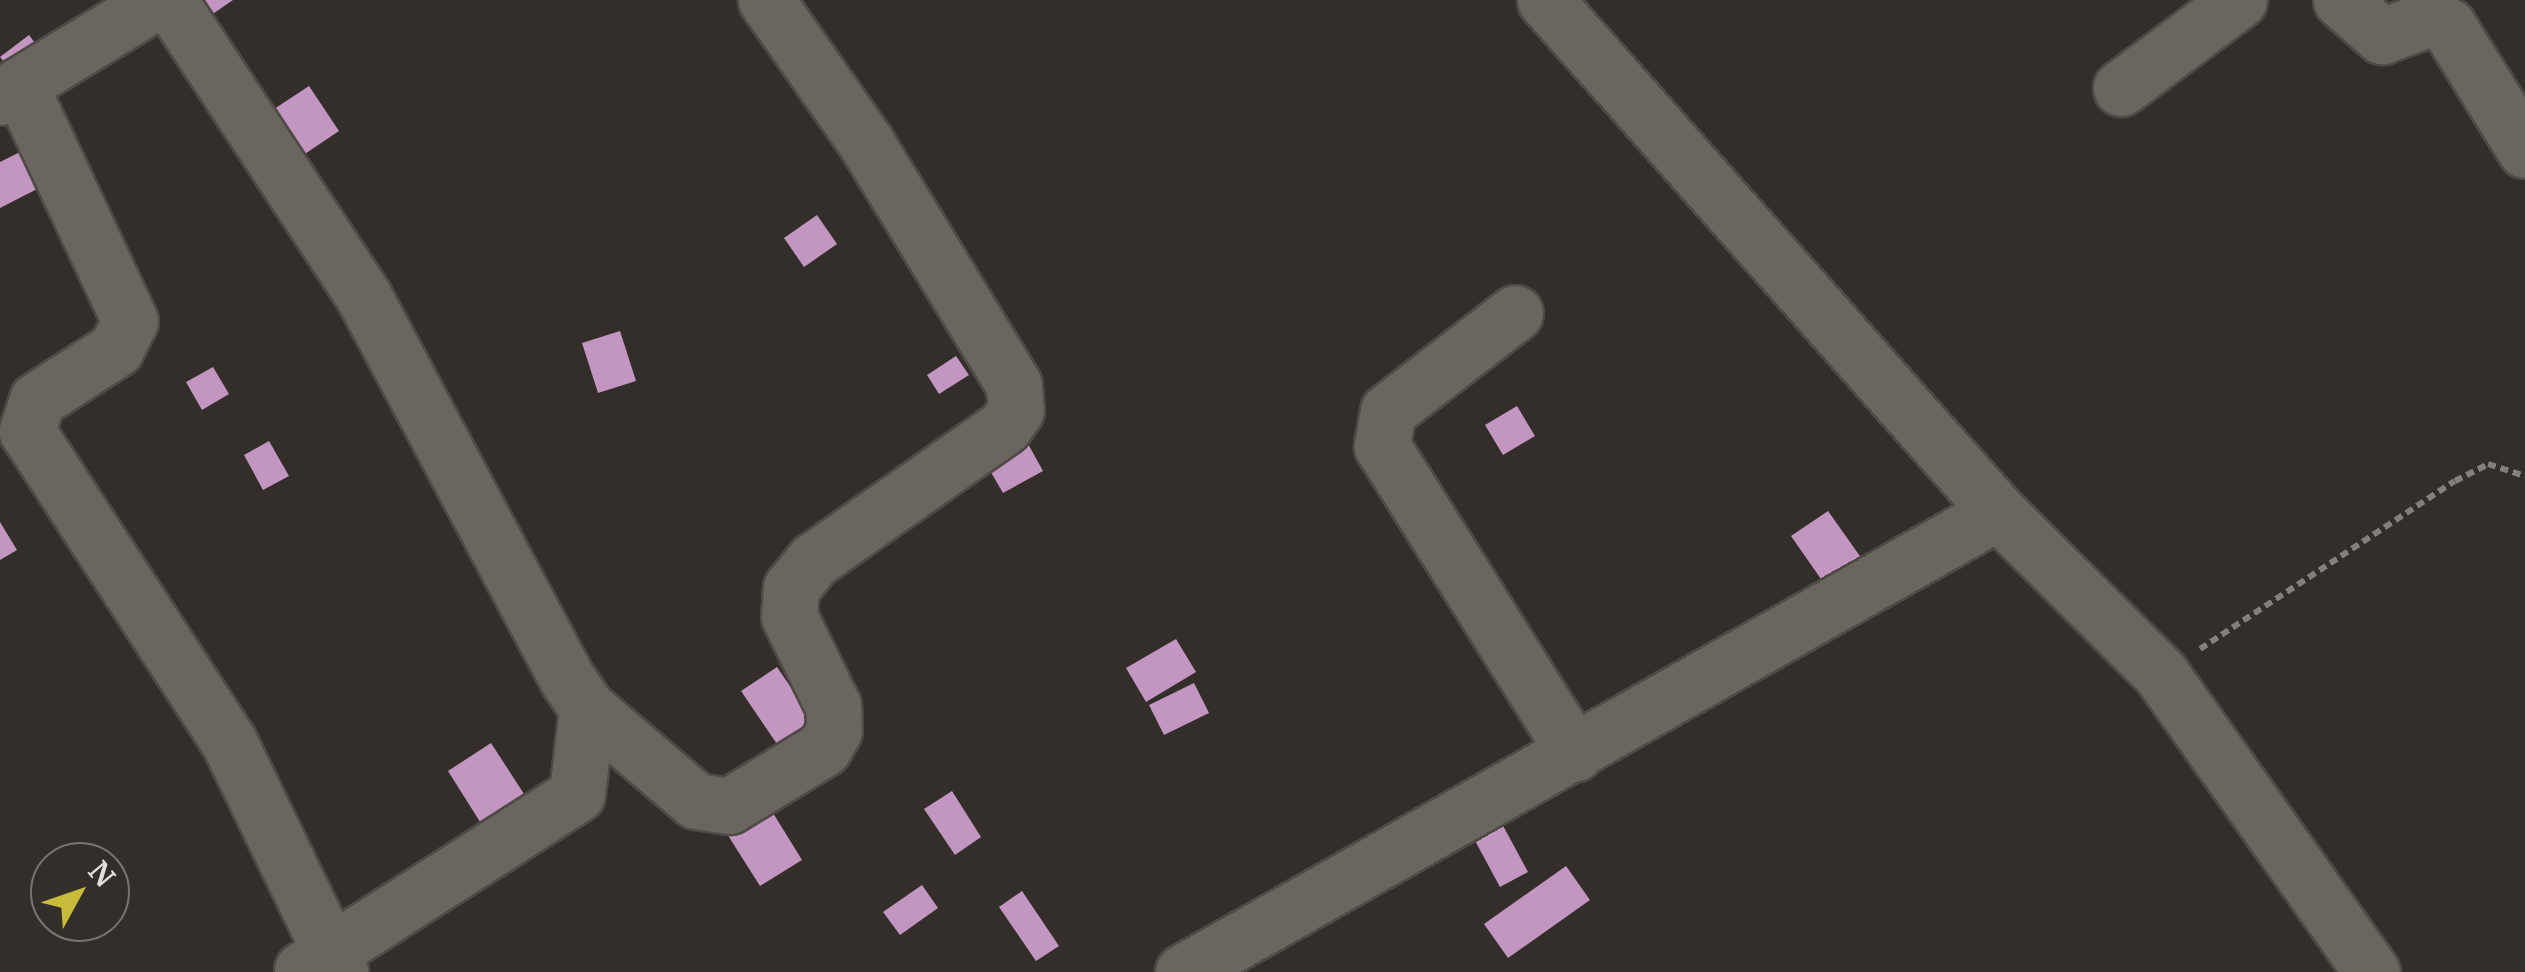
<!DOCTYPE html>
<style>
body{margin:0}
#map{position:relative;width:2525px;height:972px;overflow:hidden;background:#342e2a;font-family:Merriweather,serif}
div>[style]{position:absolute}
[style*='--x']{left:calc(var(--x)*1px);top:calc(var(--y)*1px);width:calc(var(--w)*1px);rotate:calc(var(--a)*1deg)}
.building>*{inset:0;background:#c396c2}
.path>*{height:6px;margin-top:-3px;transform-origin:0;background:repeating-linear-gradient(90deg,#847f7b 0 8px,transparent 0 13px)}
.roads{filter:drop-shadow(2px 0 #4f4a46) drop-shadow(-2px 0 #4f4a46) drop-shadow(0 2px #4f4a46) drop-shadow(0 -2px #4f4a46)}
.minor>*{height:55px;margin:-27.5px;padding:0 27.5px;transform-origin:27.5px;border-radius:27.5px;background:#6b655f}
span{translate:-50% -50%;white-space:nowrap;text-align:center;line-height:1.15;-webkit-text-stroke:10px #342e2a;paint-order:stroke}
.north{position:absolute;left:30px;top:842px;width:100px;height:100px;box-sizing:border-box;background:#342e2a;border:2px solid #797470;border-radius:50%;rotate:50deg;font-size:28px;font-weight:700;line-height:40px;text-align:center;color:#e1ddda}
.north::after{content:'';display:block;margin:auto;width:35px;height:45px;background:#c8bb3b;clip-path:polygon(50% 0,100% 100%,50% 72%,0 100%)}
</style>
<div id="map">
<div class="building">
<i style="clip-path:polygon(179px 0,233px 0,191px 29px)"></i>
<i style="clip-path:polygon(29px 35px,44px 55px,16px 77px,0 57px)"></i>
<i style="clip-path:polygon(309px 86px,339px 131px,284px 168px,253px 123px)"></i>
<i style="clip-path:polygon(26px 149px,45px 185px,0 208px,0 162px)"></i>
<i style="clip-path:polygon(817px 215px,837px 244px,804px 267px,784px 238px)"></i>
<i style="clip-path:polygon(620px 331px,636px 381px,598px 393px,582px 343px)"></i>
<i style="clip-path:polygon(956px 356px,969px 375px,939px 394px,927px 375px)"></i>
<i style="clip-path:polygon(213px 367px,229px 394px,202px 410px,186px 382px)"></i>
<i style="clip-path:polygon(1517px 406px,1535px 436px,1503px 455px,1485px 425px)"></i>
<i style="clip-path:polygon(1022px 433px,1043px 471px,1003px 493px,981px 455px)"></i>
<i style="clip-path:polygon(269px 441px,289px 476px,263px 490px,244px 455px)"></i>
<i style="clip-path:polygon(1828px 511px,1867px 566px,1830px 592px,1791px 536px)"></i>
<i style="clip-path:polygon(0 522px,17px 550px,0 560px)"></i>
<i style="clip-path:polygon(1176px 639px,1196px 672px,1146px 702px,1126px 668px)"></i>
<i style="clip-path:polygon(777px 667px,815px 723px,779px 747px,741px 691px)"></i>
<i style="clip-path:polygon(1194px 683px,1209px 713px,1164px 735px,1149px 705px)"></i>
<i style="clip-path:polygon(491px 743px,526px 797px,482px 825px,448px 771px)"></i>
<i style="clip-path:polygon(952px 791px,981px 837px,955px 855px,924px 809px)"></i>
<i style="clip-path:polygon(765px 800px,802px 860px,760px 886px,722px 826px)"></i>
<i style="clip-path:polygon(1494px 809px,1528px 872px,1500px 887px,1466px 824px)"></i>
<i style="clip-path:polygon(1566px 866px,1590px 900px,1508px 958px,1484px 924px)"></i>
<i style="clip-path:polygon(922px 885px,938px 908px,900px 935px,883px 912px)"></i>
<i style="clip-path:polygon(1022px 891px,1059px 946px,1036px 961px,999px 907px)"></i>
</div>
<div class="path">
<i style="--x:2200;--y:649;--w:305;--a:-33.4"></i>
<i style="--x:2455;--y:481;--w:37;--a:-27"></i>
<i style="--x:2488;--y:464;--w:39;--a:18"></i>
</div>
<div class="roads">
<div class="minor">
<i style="--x:169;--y:0;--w:355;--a:56.7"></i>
<i style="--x:364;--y:297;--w:434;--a:62"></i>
<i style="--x:568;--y:680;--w:34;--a:56"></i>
<i style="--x:587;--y:708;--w:143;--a:40.5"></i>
<i style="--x:696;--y:801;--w:33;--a:9"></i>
<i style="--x:729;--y:806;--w:111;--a:-31.4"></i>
<i style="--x:824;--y:748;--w:21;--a:-61"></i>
<i style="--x:834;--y:730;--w:24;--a:-92"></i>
<i style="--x:833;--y:706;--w:100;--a:-116.1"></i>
<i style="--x:789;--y:616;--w:28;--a:-86"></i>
<i style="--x:791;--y:588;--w:36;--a:-51"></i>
<i style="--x:814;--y:560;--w:232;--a:-35"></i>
<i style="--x:1004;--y:427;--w:21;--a:-55"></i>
<i style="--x:1016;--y:410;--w:25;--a:-95"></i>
<i style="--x:1014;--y:385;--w:282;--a:-121.4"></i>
<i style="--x:867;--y:144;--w:176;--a:-125"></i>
<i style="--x:1545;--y:0;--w:684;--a:48.5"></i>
<i style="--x:1998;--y:512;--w:230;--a:44.8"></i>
<i style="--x:2161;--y:674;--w:365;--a:54.7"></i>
<i style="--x:2341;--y:0;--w:55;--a:41.3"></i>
<i style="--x:2382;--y:36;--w:52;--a:-20.2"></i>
<i style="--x:2431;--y:18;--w:19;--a:25"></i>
<i style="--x:2448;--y:26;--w:146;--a:58.2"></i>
<i style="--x:20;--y:86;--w:259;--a:64.9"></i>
<i style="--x:130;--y:321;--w:31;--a:117"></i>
<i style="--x:116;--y:349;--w:94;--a:147.2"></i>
<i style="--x:37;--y:400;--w:33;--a:108"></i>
<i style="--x:27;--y:431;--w:369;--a:57"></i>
<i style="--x:228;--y:740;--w:258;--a:64.2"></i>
<i style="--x:2121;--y:88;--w:147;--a:-36.7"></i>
<i style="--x:0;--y:97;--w:185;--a:-31.5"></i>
<i style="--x:1515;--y:313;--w:160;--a:142.3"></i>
<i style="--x:1388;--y:411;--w:36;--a:100"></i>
<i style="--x:1382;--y:446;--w:363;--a:57.9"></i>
<i style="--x:302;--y:970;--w:326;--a:-32.6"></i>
<i style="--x:577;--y:794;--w:87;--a:-83.4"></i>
<i style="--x:1183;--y:972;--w:936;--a:-29.44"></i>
</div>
</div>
<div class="north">N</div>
</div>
